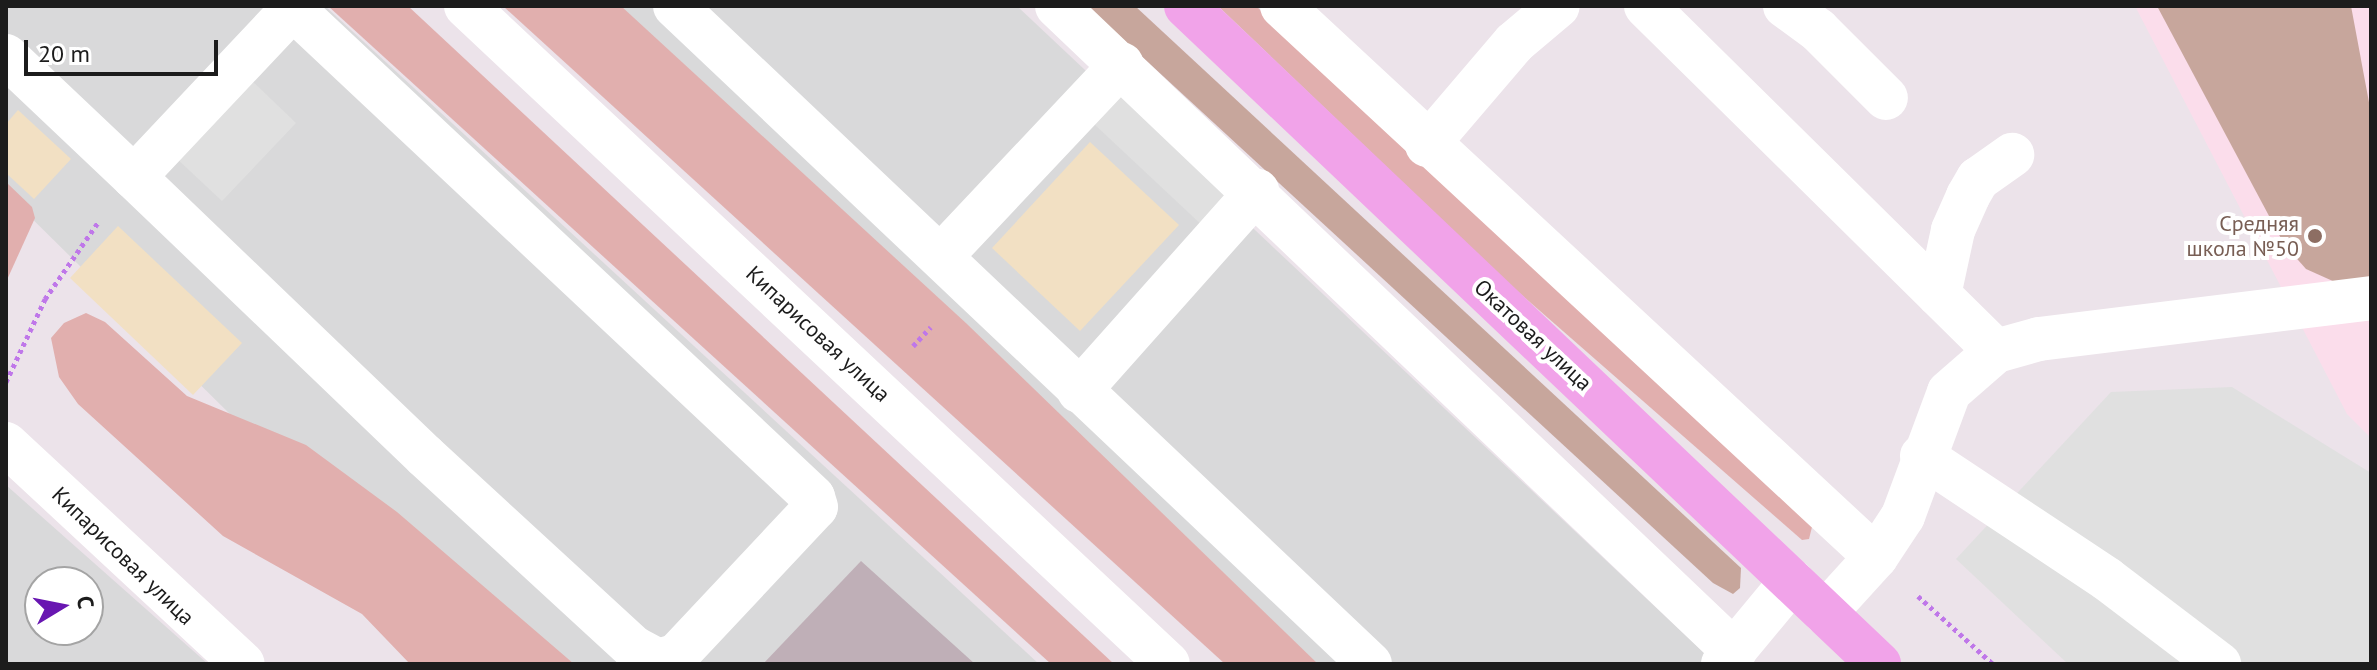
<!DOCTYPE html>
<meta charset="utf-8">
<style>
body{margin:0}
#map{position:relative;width:2377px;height:670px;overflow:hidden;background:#ece3ea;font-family:"PT Sans",sans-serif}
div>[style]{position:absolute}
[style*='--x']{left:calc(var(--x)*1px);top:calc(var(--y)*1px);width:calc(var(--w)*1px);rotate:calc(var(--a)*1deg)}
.residential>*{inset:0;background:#d9d9da}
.education>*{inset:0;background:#fbddeb}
.construction>*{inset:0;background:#bfafb7}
.grass>*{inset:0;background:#e1afae}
.forest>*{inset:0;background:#c7a69c}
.park>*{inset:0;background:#f2e0c3}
.parking>*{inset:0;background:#e0e0e0}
.path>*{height:5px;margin-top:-2.5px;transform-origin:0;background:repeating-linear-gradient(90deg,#bf77e9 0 4px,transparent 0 8px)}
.minor>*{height:44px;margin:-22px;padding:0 22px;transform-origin:22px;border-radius:22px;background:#fff}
.major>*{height:44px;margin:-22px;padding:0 22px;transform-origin:22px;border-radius:22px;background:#f1a3e9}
.dots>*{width:22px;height:22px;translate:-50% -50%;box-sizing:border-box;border:4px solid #fff;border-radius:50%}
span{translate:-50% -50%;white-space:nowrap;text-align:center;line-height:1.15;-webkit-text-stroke:8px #fff;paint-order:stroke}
.education-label{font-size:22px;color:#785e54}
.right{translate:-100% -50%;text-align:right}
.street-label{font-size:22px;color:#1c1c1c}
.frame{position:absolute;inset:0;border:8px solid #1c1c1c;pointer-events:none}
.north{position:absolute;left:24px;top:566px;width:80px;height:80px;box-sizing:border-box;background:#fff;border:2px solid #a4a4a4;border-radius:50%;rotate:80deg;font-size:22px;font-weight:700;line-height:32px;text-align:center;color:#1c1c1c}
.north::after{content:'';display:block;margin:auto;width:28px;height:36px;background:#6816b1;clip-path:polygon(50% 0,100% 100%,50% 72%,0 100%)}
.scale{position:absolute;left:24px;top:40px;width:194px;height:36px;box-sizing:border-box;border:4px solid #1c1c1c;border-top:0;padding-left:10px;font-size:24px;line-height:28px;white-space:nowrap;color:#1c1c1c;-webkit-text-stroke:6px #fff;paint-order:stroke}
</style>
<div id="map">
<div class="residential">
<i style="clip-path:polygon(6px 6px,325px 6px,1039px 664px,483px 664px,6px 193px)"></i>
<i style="clip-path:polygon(583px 6px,1017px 6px,1716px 664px,1271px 664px)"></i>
<i style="clip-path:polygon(evenodd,6px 485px,208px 664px,6px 664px,6px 485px,40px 582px,88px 582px,88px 630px,40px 630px,40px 582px)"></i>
</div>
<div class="education">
<i style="clip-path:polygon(2135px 6px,2371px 6px,2371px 438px,2347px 414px)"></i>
</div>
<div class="construction">
<i style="clip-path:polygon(861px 561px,975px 664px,763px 664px)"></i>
</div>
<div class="grass">
<i style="clip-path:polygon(328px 6px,408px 6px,1114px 664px,1051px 664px)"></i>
<i style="clip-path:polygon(503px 6px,621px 6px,967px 324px,1318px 664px,1225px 664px)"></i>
<i style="clip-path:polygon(1218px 6px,1256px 6px,1813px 523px,1809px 539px,1802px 540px,1508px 283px)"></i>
<i style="clip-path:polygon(6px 182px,32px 207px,35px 218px,6px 282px)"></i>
<i style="clip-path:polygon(86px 313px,105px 322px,187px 396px,306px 445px,397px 512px,574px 664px,410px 664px,362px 614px,223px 536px,78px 404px,59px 377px,51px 338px,64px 323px)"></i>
</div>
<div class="forest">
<i style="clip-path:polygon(1087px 6px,1135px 6px,1741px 568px,1740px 588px,1733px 594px,1713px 583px)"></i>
<i style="clip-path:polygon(2157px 6px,2351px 6px,2371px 113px,2371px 285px,2335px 282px,2306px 269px,2284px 244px)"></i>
</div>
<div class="park">
<i style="clip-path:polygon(18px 110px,71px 159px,34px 199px,6px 173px,6px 124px)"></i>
<i style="clip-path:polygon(1090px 142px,1179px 225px,1080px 331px,992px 248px)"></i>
<i style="clip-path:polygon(118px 226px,242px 343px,193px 395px,70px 278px)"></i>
</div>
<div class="parking">
<i style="clip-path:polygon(249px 78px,296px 123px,222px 201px,174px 156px)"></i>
<i style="clip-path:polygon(1126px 88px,1238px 192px,1205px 228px,1093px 123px)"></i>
<i style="clip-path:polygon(2232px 387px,2371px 473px,2371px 664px,2068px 664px,1956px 559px,2111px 392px)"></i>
</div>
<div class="path">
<i style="--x:913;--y:346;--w:26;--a:-47"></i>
<i style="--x:6;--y:382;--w:92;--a:-64.8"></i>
<i style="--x:45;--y:299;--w:95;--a:-55.3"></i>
<i style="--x:1918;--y:596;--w:101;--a:42.2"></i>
</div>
<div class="minor">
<i style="--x:466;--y:6;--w:962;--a:43.15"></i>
<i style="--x:675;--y:6;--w:957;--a:43.43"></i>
<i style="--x:1057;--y:6;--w:936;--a:43.62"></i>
<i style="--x:1282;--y:6;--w:810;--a:42.85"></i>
<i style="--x:1646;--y:6;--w:491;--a:44.6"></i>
<i style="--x:1785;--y:6;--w:41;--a:36"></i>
<i style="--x:1818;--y:30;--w:96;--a:45"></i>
<i style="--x:6;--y:56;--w:176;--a:43.4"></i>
<i style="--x:134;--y:177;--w:232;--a:-46.7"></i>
<i style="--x:1427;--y:145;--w:134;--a:-49.5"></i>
<i style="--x:1514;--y:43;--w:57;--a:-40.1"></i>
<i style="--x:134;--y:177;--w:403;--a:43.8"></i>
<i style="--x:425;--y:456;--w:284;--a:42.6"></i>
<i style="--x:634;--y:648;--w:27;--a:28"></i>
<i style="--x:658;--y:661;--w:19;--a:-16"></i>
<i style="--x:676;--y:656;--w:204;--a:-46.8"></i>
<i style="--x:816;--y:507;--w:10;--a:-107"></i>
<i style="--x:813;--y:497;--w:717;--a:-136.81"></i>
<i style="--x:942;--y:255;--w:262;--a:-46.7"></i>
<i style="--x:1939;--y:295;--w:66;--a:-77.8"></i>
<i style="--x:1953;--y:230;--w:37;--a:-66"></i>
<i style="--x:1968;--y:196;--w:20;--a:-60"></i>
<i style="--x:1978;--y:179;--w:42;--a:-35.2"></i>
<i style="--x:1079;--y:391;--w:268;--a:-48.3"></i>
<i style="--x:6;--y:444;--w:323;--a:42.9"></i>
<i style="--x:1922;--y:456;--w:222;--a:33.6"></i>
<i style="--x:2107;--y:579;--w:141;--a:37.2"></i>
<i style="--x:1825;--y:613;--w:76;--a:-47.7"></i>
<i style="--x:1876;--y:557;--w:49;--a:-56.6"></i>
<i style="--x:1903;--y:516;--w:132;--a:-69.6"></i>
<i style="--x:1949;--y:392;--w:62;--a:-41.1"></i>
<i style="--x:1996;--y:351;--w:45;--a:-15.6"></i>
<i style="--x:2039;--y:339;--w:335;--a:-7"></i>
<i style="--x:1723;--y:664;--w:108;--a:-50.3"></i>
</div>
<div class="major">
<i style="--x:1186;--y:6;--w:956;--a:43.52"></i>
</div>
<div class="dots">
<i style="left:2315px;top:236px;background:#8d6e63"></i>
</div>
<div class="education-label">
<span class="right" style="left:2299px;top:236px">Средняя<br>школа №50</span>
</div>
<div class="street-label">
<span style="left:818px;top:334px;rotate:43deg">Кипарисовая улица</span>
<span style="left:1533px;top:335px;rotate:43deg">Окатовая улица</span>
<span style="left:123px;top:556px;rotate:44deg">Кипарисовая улица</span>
</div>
<div class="frame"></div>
<div class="north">С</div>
<div class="scale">20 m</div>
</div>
